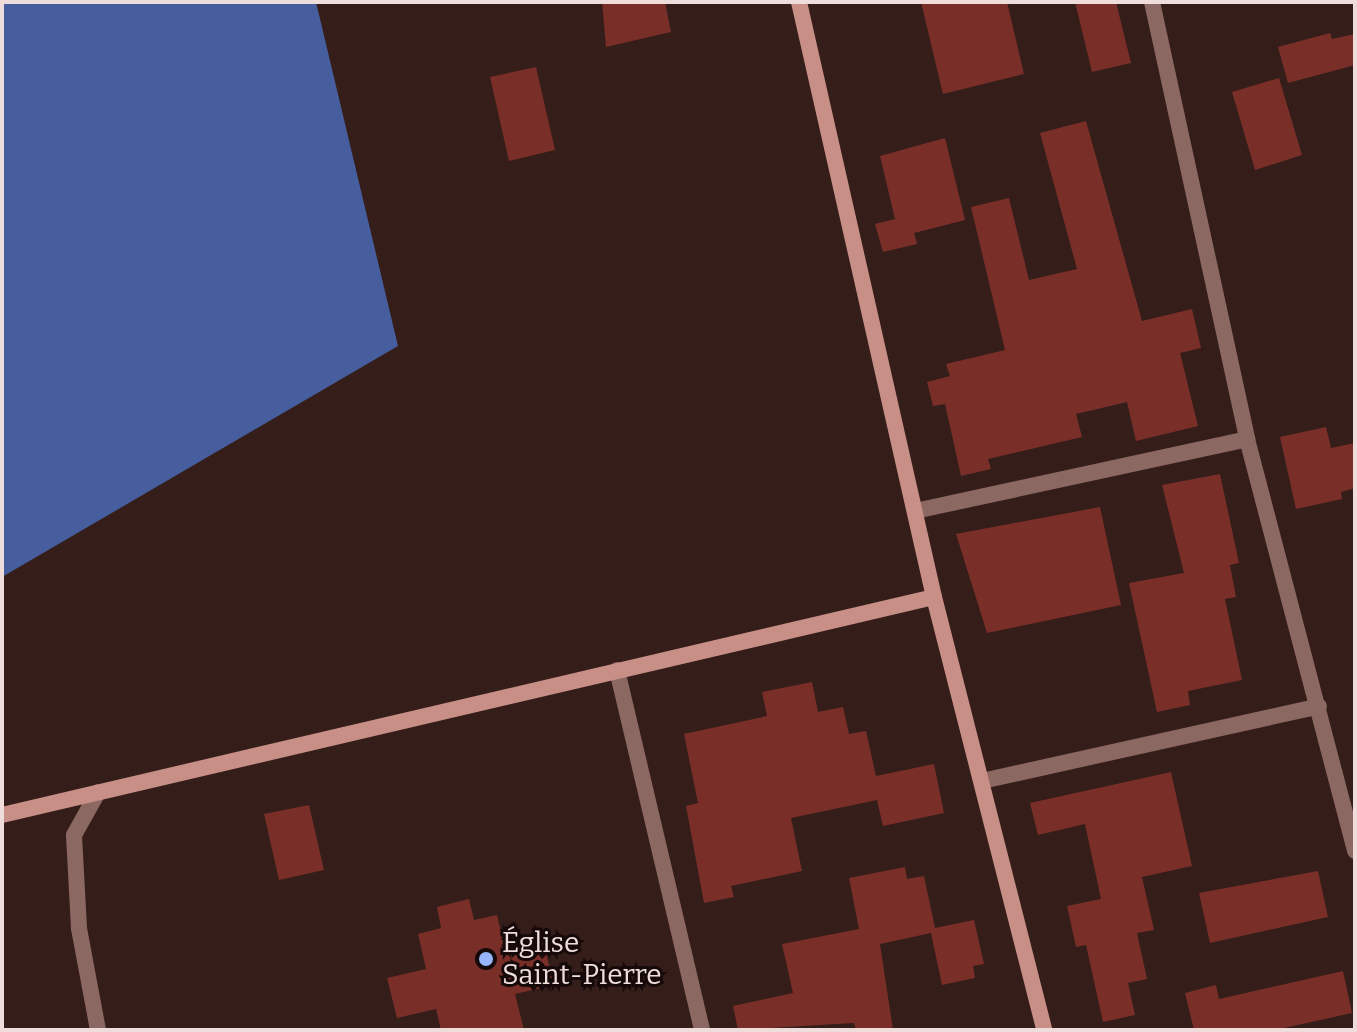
<!DOCTYPE html>
<meta charset="utf-8">
<style>
body{margin:0}
#map{position:relative;width:1357px;height:1032px;overflow:hidden;background:#351d1a;font-family:Bitter,serif}
div>[style]{position:absolute}
[style*='--x']{left:calc(var(--x)*1px);top:calc(var(--y)*1px);width:calc(var(--w)*1px);rotate:calc(var(--a)*1deg)}
.water>*{inset:0;background:#465e9d}
.building>*{inset:0;background:#792f28}
.street>*{height:16px;margin:-8px;padding:0 8px;transform-origin:8px;border-radius:8px;background:#8c6863}
.secondary>*{height:16px;margin:-8px;padding:0 8px;transform-origin:8px;border-radius:8px;background:#c88f87}
.dots>*{width:22px;height:22px;translate:-50% -50%;box-sizing:border-box;border:4px solid #150a09;border-radius:50%}
span{translate:-50% -50%;white-space:nowrap;text-align:center;line-height:1.15;-webkit-text-stroke:6px #150a09;paint-order:stroke}
.poi-label{font-size:28px;color:#eeddda}
.left{translate:0 -50%;text-align:left}
.frame{position:absolute;inset:0;border:4px solid #eeddda;pointer-events:none}
</style>
<div id="map">
<div class="water">
<i style="clip-path:polygon(2px 2px,316px 2px,398px 346px,2px 577px)"></i>
</div>
<div class="building">
<i style="clip-path:polygon(602px 2px,665px 2px,671px 32px,606px 47px)"></i>
<i style="clip-path:polygon(921px 2px,1007px 2px,1024px 74px,943px 94px)"></i>
<i style="clip-path:polygon(1075px 2px,1116px 2px,1131px 63px,1092px 72px)"></i>
<i style="clip-path:polygon(1330px 33px,1332px 39px,1355px 34px,1355px 65px,1288px 83px,1278px 47px)"></i>
<i style="clip-path:polygon(536px 67px,555px 150px,509px 161px,490px 77px)"></i>
<i style="clip-path:polygon(1279px 78px,1302px 155px,1255px 170px,1232px 92px)"></i>
<i style="clip-path:polygon(1086px 121px,1142px 321px,1192px 309px,1201px 348px,1180px 353px,1198px 426px,1136px 441px,1127px 402px,1076px 414px,1082px 437px,988px 459px,991px 469px,961px 476px,945px 404px,933px 406px,927px 382px,950px 376px,946px 364px,1005px 350px,971px 207px,1009px 198px,1029px 280px,1077px 269px,1040px 133px)"></i>
<i style="clip-path:polygon(945px 138px,965px 220px,914px 233px,917px 244px,883px 252px,875px 224px,895px 219px,880px 156px)"></i>
<i style="clip-path:polygon(1326px 427px,1331px 448px,1355px 443px,1355px 488px,1341px 492px,1342px 499px,1296px 509px,1280px 437px)"></i>
<i style="clip-path:polygon(1220px 474px,1239px 563px,1230px 565px,1236px 597px,1225px 599px,1242px 680px,1188px 691px,1190px 705px,1157px 712px,1129px 583px,1184px 573px,1162px 485px)"></i>
<i style="clip-path:polygon(1100px 507px,1121px 605px,987px 633px,956px 534px)"></i>
<i style="clip-path:polygon(812px 682px,818px 712px,843px 707px,849px 734px,866px 731px,876px 776px,934px 764px,944px 813px,883px 826px,877px 800px,791px 818px,802px 871px,731px 886px,734px 897px,704px 903px,686px 806px,698px 803px,684px 734px,767px 716px,762px 692px)"></i>
<i style="clip-path:polygon(1171px 772px,1192px 866px,1142px 877px,1154px 930px,1137px 933px,1147px 979px,1128px 983px,1135px 1015px,1103px 1022px,1086px 945px,1076px 947px,1067px 906px,1101px 899px,1085px 824px,1038px 835px,1030px 803px)"></i>
<i style="clip-path:polygon(309px 805px,324px 870px,279px 880px,264px 814px)"></i>
<i style="clip-path:polygon(905px 867px,907px 879px,924px 876px,935px 928px,974px 920px,984px 964px,973px 966px,975px 978px,942px 985px,931px 933px,880px 944px,893px 1030px,856px 1030px,854px 1023px,738px 1030px,733px 1006px,793px 993px,782px 944px,859px 929px,849px 878px)"></i>
<i style="clip-path:polygon(1318px 871px,1328px 917px,1210px 943px,1199px 893px)"></i>
<i style="clip-path:polygon(469px 899px,474px 920px,497px 915px,505px 949px,543px 941px,554px 985px,515px 994px,524px 1030px,441px 1030px,436px 1009px,397px 1018px,387px 978px,426px 969px,418px 934px,441px 928px,437px 907px)"></i>
<i style="clip-path:polygon(1343px 971px,1352px 1013px,1275px 1030px,1194px 1030px,1185px 993px,1216px 985px,1219px 999px)"></i>
</div>
<div class="street">
<i style="--x:1152;--y:2;--w:447;--a:77.7"></i>
<i style="--x:1247;--y:439;--w:426;--a:75.3"></i>
<i style="--x:915;--y:511;--w:340;--a:-12.2"></i>
<i style="--x:617;--y:670;--w:370;--a:76.7"></i>
<i style="--x:982;--y:781;--w:345;--a:-12.5"></i>
<i style="--x:98;--y:1030;--w:104;--a:-100.6"></i>
<i style="--x:79;--y:928;--w:93;--a:-93.1"></i>
<i style="--x:74;--y:835;--w:49;--a:-60.8"></i>
</div>
<div class="secondary">
<i style="--x:799;--y:2;--w:610;--a:77.22"></i>
<i style="--x:934;--y:597;--w:447;--a:75.7"></i>
<i style="--x:2;--y:815;--w:957;--a:-13.17"></i>
</div>
<div class="dots">
<i style="left:486px;top:959px;background:#98b6fd"></i>
</div>
<div class="poi-label">
<span class="left" style="left:502px;top:959px">Église<br>Saint-Pierre</span>
</div>
<div class="frame"></div>
</div>
